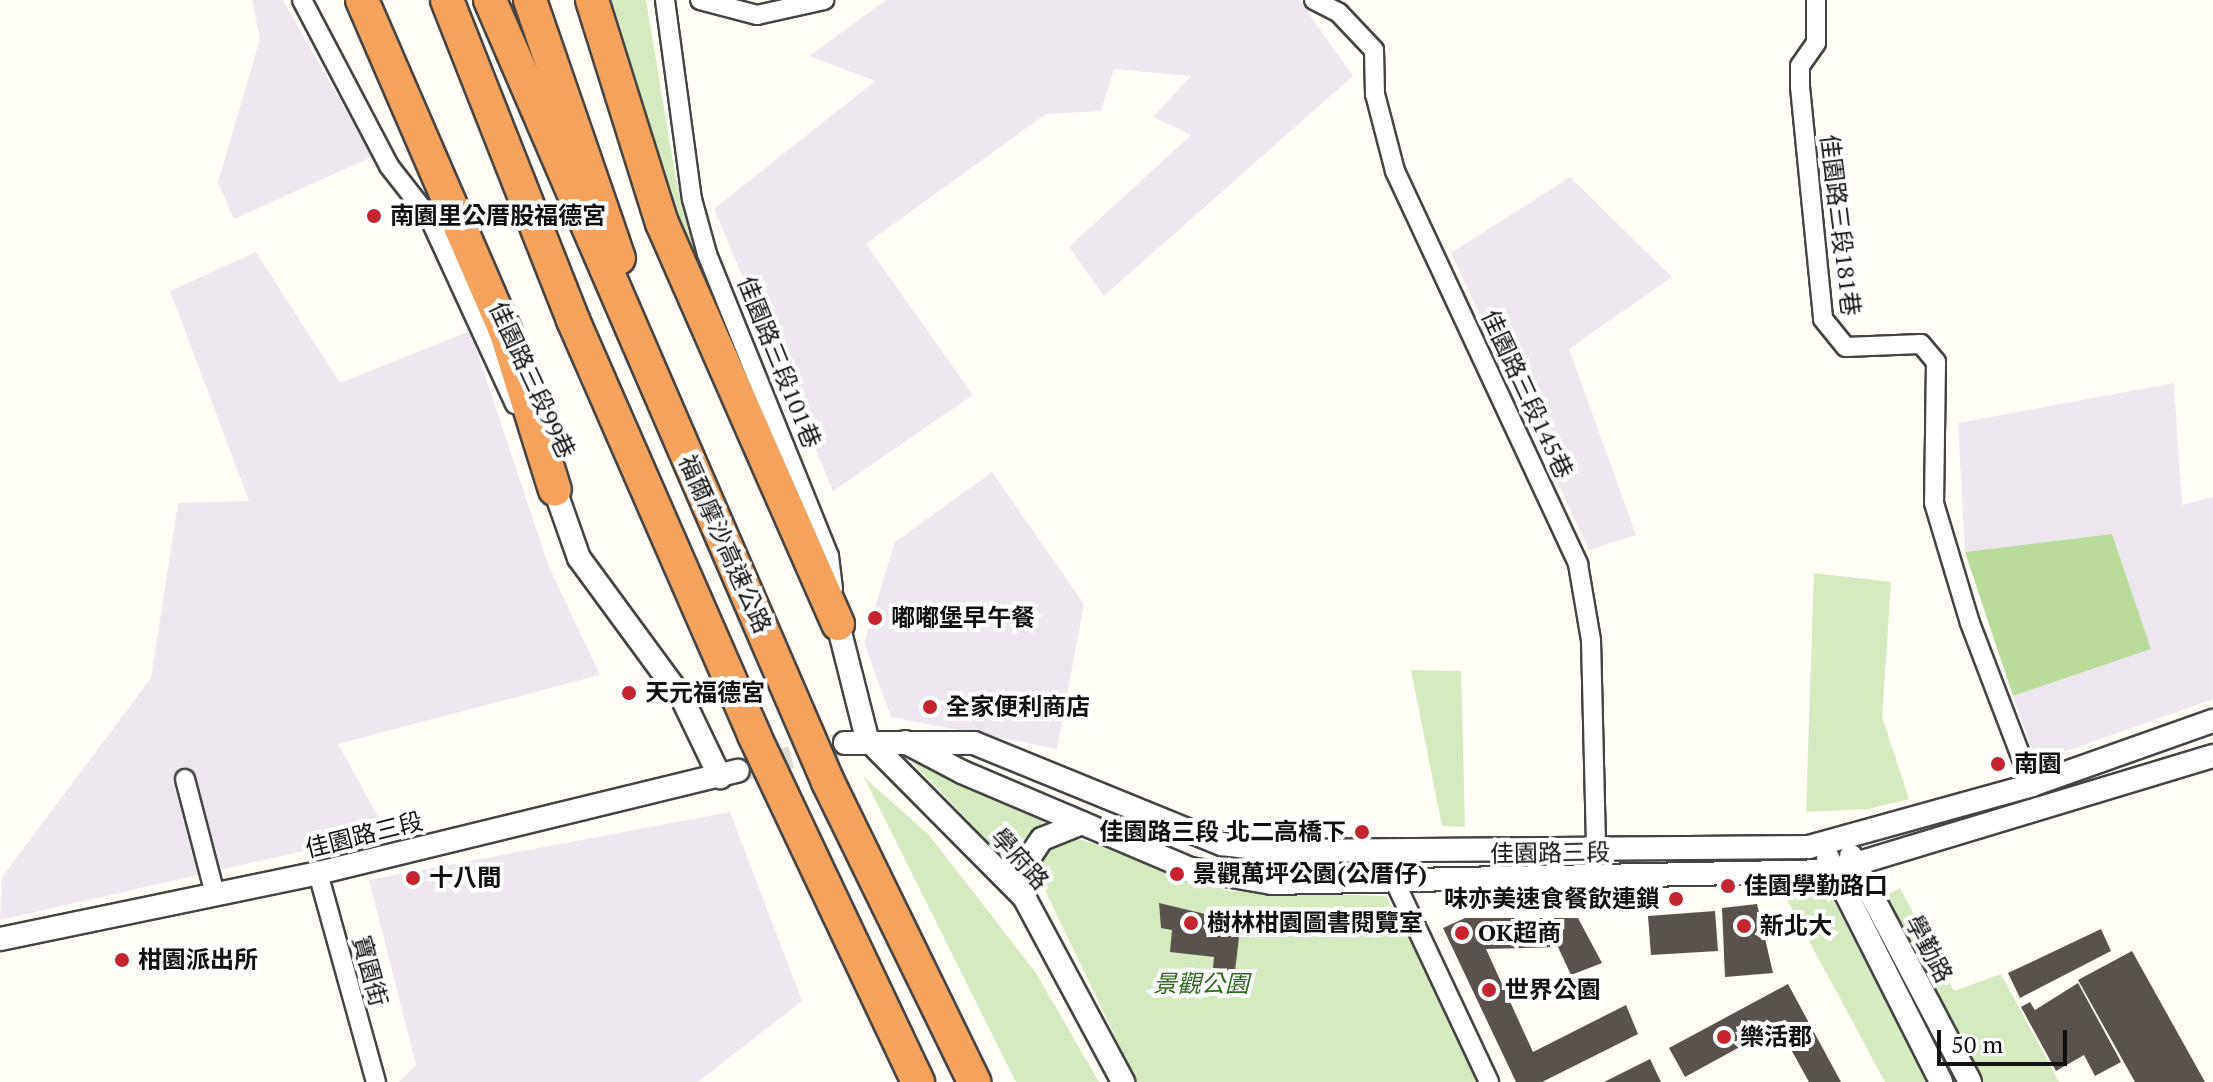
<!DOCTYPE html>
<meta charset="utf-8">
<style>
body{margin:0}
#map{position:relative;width:2213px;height:1082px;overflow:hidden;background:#fffdf5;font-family:"PT Serif","Noto Sans TC",serif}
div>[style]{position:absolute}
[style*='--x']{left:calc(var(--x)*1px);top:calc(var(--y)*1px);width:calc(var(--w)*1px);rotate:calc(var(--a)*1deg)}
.industrial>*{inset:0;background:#eee6ef}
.green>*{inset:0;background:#d5ebbd}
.forest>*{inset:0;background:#b9dc9c}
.building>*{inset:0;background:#5a524d}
.tertiary-tunnel>*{height:22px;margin-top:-11px;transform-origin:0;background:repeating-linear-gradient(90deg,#dbdad3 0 22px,transparent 0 33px)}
.roads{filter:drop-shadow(2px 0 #444) drop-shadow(-2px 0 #444) drop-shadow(0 2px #444) drop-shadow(0 -2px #444)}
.minor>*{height:18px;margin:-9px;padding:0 9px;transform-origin:9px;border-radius:9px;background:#fff}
.tertiary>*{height:22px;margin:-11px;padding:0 11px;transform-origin:11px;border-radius:11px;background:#fff}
.motorway>*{height:32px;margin:-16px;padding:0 16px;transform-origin:16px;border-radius:16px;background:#f5a25d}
.dots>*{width:22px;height:22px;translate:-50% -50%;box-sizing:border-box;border:4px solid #fff;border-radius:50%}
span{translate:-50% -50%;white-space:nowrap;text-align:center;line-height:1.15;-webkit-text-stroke:8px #fff;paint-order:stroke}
.poi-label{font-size:24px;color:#111;font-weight:700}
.left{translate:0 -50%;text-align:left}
.right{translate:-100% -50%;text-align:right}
.street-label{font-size:24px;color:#111}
.park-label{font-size:24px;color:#2f6b1f;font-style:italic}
.scale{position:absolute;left:1937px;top:1030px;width:130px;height:36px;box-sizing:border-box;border:4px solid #111;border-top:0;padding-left:10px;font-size:24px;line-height:28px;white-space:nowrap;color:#111;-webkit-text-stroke:6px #fff;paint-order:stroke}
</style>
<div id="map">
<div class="industrial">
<i style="clip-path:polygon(252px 0,283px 0,372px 157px,234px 219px,218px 182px,260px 39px)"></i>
<i style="clip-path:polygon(886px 0,1299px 0,1353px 76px,1104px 296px,1069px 247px,1191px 135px,1153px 117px,1191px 76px,1114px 69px,1101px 111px,1046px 114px,866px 244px,973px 395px,833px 491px,714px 209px,875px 81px,809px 56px)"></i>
<i style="clip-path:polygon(1570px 177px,1672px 277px,1569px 349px,1636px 535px,1589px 550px,1451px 253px)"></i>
<i style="clip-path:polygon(256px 252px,340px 383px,470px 331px,549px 567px,600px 675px,338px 744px,387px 832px,0 920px,2px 877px,151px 678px,178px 503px,249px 501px,170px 291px)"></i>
<i style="clip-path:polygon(2174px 383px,2182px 505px,2213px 497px,2213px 699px,2036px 762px,2013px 696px,2151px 649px,2112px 534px,1965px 552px,1958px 423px)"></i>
<i style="clip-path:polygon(992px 472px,1084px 604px,1057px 749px,891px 717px,864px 643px,895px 542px)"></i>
<i style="clip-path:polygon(730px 812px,802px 1001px,698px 1082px,399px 1082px,416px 1065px,369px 880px)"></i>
</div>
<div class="green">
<i style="clip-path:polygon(611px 0,646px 0,675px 174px,703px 285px,643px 114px)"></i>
<i style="clip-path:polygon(1814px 573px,1891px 582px,1882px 717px,1909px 799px,1868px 809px,1806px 812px)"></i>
<i style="clip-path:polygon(1411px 670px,1461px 671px,1465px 827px,1442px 826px)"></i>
<i style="clip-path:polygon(912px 762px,966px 770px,1045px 822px,1025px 838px,1015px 869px)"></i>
<i style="clip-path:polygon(864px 777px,929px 835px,1036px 973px,1099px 1082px,1016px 1082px)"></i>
<i style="clip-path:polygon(1076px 838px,1230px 891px,1386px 896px,1483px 1082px,1137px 1082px,1042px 884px,1038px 864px,1045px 849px,1060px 839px)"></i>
<i style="clip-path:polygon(1900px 888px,1954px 991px,2001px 974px,2059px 1082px,1983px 1082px,1884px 897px)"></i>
<i style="clip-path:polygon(1831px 896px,1928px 1082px,1885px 1082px,1786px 898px)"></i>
</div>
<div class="forest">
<i style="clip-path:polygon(2112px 534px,2151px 649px,2013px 696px,1965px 552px)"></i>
</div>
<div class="building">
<i style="clip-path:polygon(1159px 903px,1226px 919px,1225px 935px,1239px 937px,1235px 971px,1213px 968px,1214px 957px,1170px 952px,1172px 930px,1161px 928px)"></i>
<i style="clip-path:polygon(1757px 904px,1773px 973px,1725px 977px,1722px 908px)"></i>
<i style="clip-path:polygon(1715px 911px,1718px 951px,1651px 955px,1648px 916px)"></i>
<i style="clip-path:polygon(1465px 918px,1578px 918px,1602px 963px,1571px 975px,1558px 947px,1486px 949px,1533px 1052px,1626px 1005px,1638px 1034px,1542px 1082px,1516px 1082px,1443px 928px)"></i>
<i style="clip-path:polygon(2101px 929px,2111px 951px,2020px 998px,2008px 973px)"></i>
<i style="clip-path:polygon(2132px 951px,2205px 1082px,2135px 1082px,2078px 980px)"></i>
<i style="clip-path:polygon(2078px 983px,2121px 1062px,2095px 1076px,2084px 1055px,2056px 1071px,2021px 1007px,2030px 1002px,2035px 1010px)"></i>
<i style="clip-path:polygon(1788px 984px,1841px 1082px,1809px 1082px,1778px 1026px,1685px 1077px,1669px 1048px)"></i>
<i style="clip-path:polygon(1650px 1059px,1661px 1082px,1604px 1082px)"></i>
</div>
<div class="tertiary-tunnel">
<i style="--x:738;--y:771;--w:111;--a:-14.7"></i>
</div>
<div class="roads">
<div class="minor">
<i style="--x:302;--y:0;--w:187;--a:62.3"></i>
<i style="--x:389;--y:166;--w:65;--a:51.9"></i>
<i style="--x:429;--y:217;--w:206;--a:65.3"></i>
<i style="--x:665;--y:0;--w:201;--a:82.3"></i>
<i style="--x:692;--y:199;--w:57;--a:74.7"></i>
<i style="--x:707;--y:254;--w:326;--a:68"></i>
<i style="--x:829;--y:556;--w:33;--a:83"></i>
<i style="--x:700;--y:0;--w:59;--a:14.7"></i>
<i style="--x:757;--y:15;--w:69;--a:-12.6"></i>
<i style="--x:1314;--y:0;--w:28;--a:27"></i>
<i style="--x:1339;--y:13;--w:51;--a:46.6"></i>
<i style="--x:1374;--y:50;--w:44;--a:88.7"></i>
<i style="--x:1375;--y:94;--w:80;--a:75.4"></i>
<i style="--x:1395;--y:171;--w:434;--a:65"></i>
<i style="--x:1578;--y:564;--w:77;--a:80.3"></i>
<i style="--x:1591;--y:640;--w:208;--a:88.6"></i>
<i style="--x:1816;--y:0;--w:43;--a:90"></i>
<i style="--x:1816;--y:43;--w:28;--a:125"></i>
<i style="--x:1800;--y:66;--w:21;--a:90"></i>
<i style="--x:1800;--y:87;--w:233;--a:84.3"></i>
<i style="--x:1823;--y:319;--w:36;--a:51"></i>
<i style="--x:1846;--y:347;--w:75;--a:-2.3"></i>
<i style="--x:1921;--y:344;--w:23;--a:50"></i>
<i style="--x:1936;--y:362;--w:141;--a:90.8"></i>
<i style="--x:1934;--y:503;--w:125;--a:73.3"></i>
<i style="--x:1970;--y:623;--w:173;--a:69.1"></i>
<i style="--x:185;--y:779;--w:119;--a:75.4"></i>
<i style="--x:318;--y:873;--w:217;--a:74.5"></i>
<i style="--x:1395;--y:882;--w:221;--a:64.8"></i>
</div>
<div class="tertiary">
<i style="--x:555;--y:490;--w:72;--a:70.6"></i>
<i style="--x:579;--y:558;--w:174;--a:53.7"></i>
<i style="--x:682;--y:698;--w:88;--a:64.3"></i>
<i style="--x:838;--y:624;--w:119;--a:75.8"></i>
<i style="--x:867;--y:739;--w:223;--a:45.2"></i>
<i style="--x:1024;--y:897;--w:210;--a:61.8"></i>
<i style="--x:905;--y:742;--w:64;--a:27.8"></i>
<i style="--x:962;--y:772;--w:249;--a:23"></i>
<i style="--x:1191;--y:869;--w:82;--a:9.8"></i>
<i style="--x:1272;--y:883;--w:560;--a:-1.23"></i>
<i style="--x:1832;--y:871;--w:398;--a:-16.8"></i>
<i style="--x:845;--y:743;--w:129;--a:0"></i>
<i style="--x:974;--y:743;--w:268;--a:22.2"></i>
<i style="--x:1222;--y:844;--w:59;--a:6.8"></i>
<i style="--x:1281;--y:851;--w:528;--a:-0.43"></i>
<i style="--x:1809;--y:847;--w:231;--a:-15.5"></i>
<i style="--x:2032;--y:785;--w:192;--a:-19.5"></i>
<i style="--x:1851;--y:856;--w:255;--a:62.2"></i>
<i style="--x:1828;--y:858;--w:251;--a:63.2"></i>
<i style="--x:1024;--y:897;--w:39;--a:-83"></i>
<i style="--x:1029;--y:858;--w:23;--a:-56"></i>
<i style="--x:1042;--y:839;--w:43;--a:-21.8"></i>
<i style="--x:0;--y:939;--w:325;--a:-11.7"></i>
<i style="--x:318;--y:873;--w:432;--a:-13.7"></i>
</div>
<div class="motorway">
<i style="--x:362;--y:0;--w:363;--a:66.6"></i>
<i style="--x:506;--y:333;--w:164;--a:72.7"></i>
<i style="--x:447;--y:0;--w:344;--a:68.5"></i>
<i style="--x:573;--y:320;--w:453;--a:66.4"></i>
<i style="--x:754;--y:735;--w:384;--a:64.7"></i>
<i style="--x:490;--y:0;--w:852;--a:66.62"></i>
<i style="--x:828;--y:782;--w:334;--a:64"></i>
<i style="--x:530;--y:0;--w:273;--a:71"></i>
<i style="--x:592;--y:0;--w:234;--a:72.6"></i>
<i style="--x:662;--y:223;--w:438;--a:66.3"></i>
</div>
</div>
<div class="dots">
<i style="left:374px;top:216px;background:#c4262e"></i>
<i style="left:875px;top:618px;background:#c4262e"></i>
<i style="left:629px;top:693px;background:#c4262e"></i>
<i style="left:930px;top:707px;background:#c4262e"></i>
<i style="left:1998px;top:764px;background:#c4262e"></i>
<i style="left:1362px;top:832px;background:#c4262e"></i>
<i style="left:1177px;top:874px;background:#c4262e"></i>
<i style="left:413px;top:878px;background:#c4262e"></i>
<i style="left:1728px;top:886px;background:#c4262e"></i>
<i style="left:1676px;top:899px;background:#c4262e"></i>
<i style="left:1191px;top:923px;background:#c4262e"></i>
<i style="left:1744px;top:926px;background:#c4262e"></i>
<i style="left:1462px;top:933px;background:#c4262e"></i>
<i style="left:122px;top:960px;background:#c4262e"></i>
<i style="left:1489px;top:990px;background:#c4262e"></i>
<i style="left:1724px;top:1037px;background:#c4262e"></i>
</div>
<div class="poi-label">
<span class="left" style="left:390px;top:216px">南園里公厝股福德宮</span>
<span class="left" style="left:891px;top:618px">嘟嘟堡早午餐</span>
<span class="left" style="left:645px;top:693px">天元福德宮</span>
<span class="left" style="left:946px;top:707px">全家便利商店</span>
<span class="left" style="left:2014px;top:764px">南園</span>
<span class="right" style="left:1346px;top:832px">佳園路三段 北二高橋下</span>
<span class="left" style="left:1193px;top:874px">景觀萬坪公園(公厝仔)</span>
<span class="left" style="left:429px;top:878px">十八間</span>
<span class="left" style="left:1744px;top:886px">佳園學勤路口</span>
<span class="right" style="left:1660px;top:899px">味亦美速食餐飲連鎖</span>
<span class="left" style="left:1207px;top:923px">樹林柑園圖書閱覽室</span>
<span class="left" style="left:1760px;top:926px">新北大</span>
<span class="left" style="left:1478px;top:933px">OK超商</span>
<span class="left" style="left:138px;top:960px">柑園派出所</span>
<span class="left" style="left:1505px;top:990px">世界公園</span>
<span class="left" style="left:1740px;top:1037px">樂活郡</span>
</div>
<div class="street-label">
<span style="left:1840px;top:225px;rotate:83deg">佳園路三段181巷</span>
<span style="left:779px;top:362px;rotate:68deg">佳園路三段101巷</span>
<span style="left:532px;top:380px;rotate:65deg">佳園路三段99巷</span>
<span style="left:1527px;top:394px;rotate:65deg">佳園路三段145巷</span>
<span style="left:725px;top:544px;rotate:66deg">福爾摩沙高速公路</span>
<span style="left:364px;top:835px;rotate:-14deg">佳園路三段</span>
<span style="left:1550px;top:853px;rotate:-1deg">佳園路三段</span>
<span style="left:1020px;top:859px;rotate:48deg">學府路</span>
<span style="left:1929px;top:949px;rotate:62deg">學勤路</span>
<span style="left:370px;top:971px;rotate:75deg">寶園街</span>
</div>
<div class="park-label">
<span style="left:1201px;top:984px">景觀公園</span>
</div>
<div class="scale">50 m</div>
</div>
